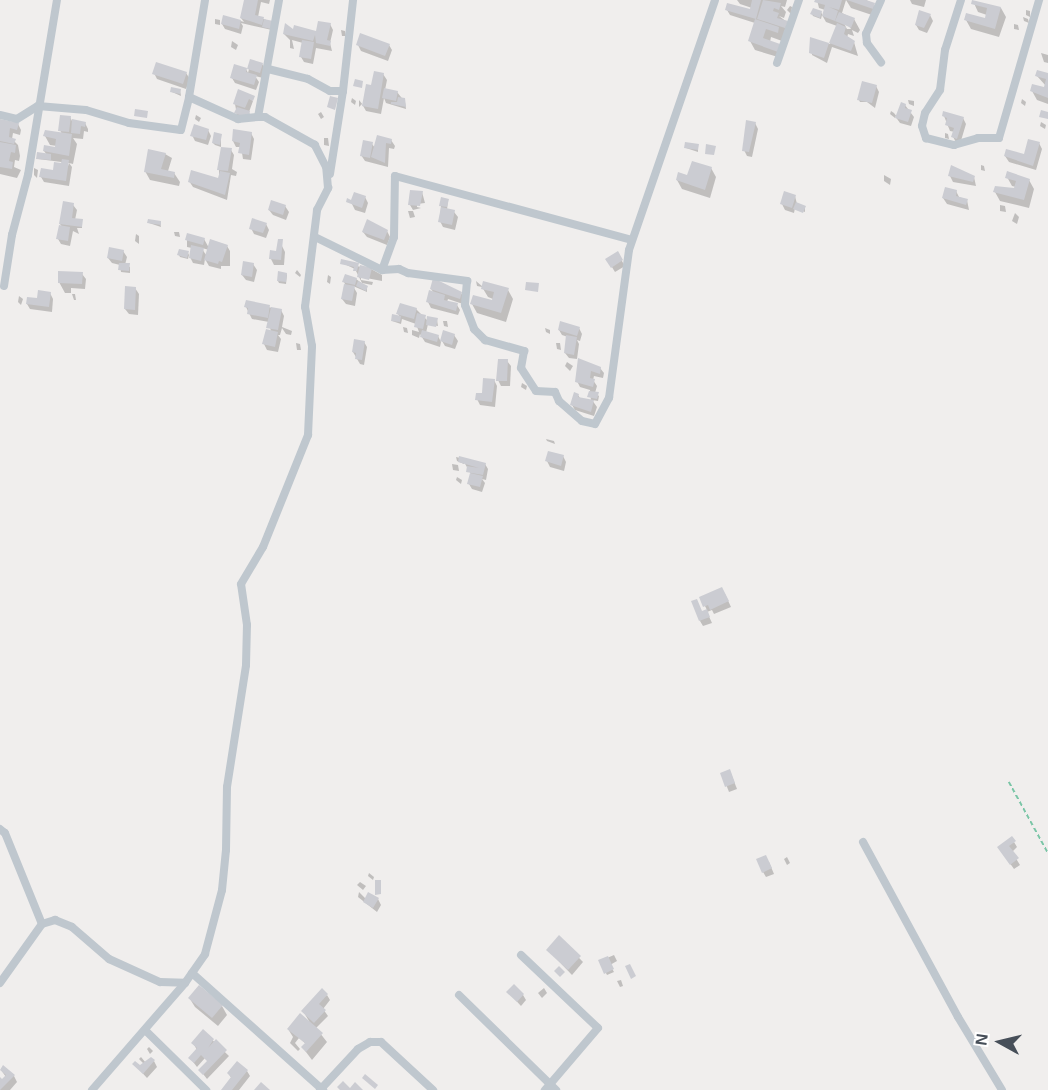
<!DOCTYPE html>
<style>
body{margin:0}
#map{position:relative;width:1048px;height:1090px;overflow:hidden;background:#f0eeed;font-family:Arial,sans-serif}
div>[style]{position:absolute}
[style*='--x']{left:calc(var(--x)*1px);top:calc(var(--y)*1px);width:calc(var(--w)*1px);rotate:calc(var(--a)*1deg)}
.shadow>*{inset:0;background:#0003}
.building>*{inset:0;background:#cbccd2}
.path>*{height:1.5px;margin-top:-0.75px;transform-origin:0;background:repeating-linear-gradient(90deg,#7ac5a6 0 4.5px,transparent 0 7.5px)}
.minor>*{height:8px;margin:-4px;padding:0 4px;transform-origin:4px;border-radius:4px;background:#bfc7ce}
span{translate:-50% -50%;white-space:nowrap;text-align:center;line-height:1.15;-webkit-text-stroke:5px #fff;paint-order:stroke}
.north{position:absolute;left:970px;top:1012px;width:60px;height:60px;-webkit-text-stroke:4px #fff;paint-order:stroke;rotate:278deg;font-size:16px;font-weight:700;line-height:24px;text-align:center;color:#474f59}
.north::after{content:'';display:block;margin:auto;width:21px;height:27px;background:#474f59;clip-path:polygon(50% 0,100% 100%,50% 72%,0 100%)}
</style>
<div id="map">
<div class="shadow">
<i style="clip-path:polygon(246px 0,270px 0,269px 4px,261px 2px,258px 17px,272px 22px,272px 30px,241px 23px,243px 26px,241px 34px,225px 29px,222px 24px,224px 16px,244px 22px,241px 18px)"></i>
<i style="clip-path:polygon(737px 0,787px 0,785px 7px,781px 6px,786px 12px,784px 18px,779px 16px,787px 22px,782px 41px,771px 37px,770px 42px,780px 45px,778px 57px,755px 50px,750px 41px,755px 23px,730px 15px,727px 10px,750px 11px,752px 8px,740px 4px)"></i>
<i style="clip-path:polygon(evenodd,817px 0,846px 0,842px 13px,854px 19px,860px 30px,858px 33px,852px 30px,854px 36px,848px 34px,847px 38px,854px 42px,858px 56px,832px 47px,827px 63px,812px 55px,811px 39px,830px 44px,837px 26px,826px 22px,822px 15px,821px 19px,813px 16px,812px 14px,821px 12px,823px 16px,825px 10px,819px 8px,817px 0,844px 19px,851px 29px,847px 29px,842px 20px,844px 19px)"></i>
<i style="clip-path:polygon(846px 0,866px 0,874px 4px,878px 17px,851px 8px)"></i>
<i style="clip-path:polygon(910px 0,926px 0,924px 7px,912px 4px)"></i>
<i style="clip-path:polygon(973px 1px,1001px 8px,1006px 17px,999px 37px,971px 29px,966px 20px,986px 20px,987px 15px,978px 12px)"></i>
<i style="clip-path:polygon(790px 6px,792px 7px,791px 14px,787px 10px)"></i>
<i style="clip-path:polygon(1026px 10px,1030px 11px,1030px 17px,1026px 15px)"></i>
<i style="clip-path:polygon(930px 15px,933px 21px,927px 33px,919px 30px,916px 25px)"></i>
<i style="clip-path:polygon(1023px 17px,1028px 19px,1029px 23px,1024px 21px)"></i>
<i style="clip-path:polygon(215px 19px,220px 20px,220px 25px,215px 24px)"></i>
<i style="clip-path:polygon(330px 24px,333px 30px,330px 43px,332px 51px,316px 48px,313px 64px,304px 62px,301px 57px,303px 43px,292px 40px,294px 49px,290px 48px,290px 40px,284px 34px,294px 31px,317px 32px)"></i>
<i style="clip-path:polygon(1014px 24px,1018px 25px,1019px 30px,1014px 29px)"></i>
<i style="clip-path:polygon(341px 30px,345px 31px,346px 36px,342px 36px)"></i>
<i style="clip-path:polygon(232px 41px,238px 45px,236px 50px,231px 47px)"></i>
<i style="clip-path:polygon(358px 45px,389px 45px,392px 50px,388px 61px,361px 51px)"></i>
<i style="clip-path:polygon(1041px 53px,1048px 55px,1048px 63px,1044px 62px)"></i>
<i style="clip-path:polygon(251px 61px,262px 64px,266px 69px,263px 78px,255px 76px,259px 82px,256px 90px,235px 83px,232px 78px,246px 69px,248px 73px)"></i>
<i style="clip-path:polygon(154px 73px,186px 73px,190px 79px,186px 89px,157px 79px)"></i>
<i style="clip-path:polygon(383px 74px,387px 80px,385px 90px,397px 92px,405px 102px,406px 109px,386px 103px,384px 98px,381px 114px,366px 111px,362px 104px,359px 107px,359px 100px,363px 105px,372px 86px)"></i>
<i style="clip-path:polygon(1048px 74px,1048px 104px,1037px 100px,1032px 91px,1045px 89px,1046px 86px,1037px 76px)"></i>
<i style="clip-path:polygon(876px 86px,879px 92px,875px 108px,867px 102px,860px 102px,859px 100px)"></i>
<i style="clip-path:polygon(180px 90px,181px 96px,172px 92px)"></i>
<i style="clip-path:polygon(239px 91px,253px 101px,249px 112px,250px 115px,237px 115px,235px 104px)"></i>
<i style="clip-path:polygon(352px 98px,356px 101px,355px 105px,351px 102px)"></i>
<i style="clip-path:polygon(1022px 99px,1026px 102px,1025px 106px,1021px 103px)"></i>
<i style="clip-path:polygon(908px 100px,914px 101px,914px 106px,909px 104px)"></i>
<i style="clip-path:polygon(905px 105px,914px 117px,911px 126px,900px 123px,895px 116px,895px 118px,890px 114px,891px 111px,894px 113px,897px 117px)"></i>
<i style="clip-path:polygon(321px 112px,324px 117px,321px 119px,318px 114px)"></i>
<i style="clip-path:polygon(196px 115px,201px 118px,199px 122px,195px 119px)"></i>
<i style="clip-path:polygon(944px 116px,963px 118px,966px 124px,960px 144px,956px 142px,953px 137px,955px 132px,950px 131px)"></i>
<i style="clip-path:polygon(70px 117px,72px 121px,85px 123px,88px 129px,88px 132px,84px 131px,83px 139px,73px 138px,77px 144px,73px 164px,69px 163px,72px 167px,69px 186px,44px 182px,41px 177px,54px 171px,55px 164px,68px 166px,69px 163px,38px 159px,47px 155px,44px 151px,56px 149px,57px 146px,50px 145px,45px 136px,62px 134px,60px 130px)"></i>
<i style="clip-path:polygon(0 122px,18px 124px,21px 130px,20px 135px,13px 133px,12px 139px,18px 145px,20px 156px,19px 161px,15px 160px,14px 167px,21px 170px,17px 178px,0 174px)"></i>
<i style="clip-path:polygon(1041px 122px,1046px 125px,1045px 129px,1040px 126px)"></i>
<i style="clip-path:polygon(755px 123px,758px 129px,752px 157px,747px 156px,744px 150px)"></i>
<i style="clip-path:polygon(208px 130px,211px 136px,208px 145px,195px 141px,192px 135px)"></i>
<i style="clip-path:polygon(251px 133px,254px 139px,251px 160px,243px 159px,241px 147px,236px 147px,233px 141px)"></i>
<i style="clip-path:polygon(945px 133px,948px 134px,949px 139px,945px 138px)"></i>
<i style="clip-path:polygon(221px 136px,221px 147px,215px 145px,213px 143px)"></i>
<i style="clip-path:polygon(324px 138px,328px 138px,329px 146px,324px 145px)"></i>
<i style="clip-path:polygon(391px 140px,395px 146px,394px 149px,389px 148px,388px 167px,365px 161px,361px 155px,372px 144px,375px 148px)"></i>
<i style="clip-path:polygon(1039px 143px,1042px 149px,1036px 170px,1009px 162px,1005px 156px,1025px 155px)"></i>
<i style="clip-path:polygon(698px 146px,698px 152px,686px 148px)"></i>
<i style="clip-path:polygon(231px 150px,234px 155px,232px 169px,237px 172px,236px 176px,231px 175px,227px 200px,193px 187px,189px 181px,219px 180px,219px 169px)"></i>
<i style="clip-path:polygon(165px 154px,172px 158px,168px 171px,174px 173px,180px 182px,179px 186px,150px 180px,145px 171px)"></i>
<i style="clip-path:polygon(981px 165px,984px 166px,985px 171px,981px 170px)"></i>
<i style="clip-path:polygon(34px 168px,38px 170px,37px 178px,34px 175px)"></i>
<i style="clip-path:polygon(711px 168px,716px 177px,710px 198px,682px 189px,677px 180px)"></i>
<i style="clip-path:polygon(884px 175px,891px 179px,890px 185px,884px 181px)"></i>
<i style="clip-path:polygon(950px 176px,974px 177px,976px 186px,953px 182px)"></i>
<i style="clip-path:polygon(1007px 177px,1029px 180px,1034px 189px,1029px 208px,1000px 201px,995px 192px,1015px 190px,1016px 187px,1012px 186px)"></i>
<i style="clip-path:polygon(956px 191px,959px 197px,967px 200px,969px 210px,947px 204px,943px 198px)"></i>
<i style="clip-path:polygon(422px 192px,425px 203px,417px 204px,417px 207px,421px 208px,413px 210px,410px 205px)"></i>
<i style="clip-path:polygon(795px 196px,797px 204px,805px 207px,805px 212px,795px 208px,794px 213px,785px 210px,782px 204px)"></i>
<i style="clip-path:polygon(365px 197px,368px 203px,365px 213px,355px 210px,352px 204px)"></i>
<i style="clip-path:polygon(448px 200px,447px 210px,454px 212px,458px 217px,455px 230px,443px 227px,440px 221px,441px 205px)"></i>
<i style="clip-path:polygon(73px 205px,77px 210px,75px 220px,82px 221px,82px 228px,77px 228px,79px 234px,73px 231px,70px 246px,61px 244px,58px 239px,63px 228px,60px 224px)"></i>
<i style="clip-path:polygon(1000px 205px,1005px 206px,1006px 212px,1000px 211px)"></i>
<i style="clip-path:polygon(285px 206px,289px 212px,286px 220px,273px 215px,269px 210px)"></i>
<i style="clip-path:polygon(408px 211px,413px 211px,415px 217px,410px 218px)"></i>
<i style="clip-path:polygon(1015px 213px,1019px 217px,1017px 224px,1012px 221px)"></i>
<i style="clip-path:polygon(160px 222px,161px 227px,149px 223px)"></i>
<i style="clip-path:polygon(266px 224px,269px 230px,266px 238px,254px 234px,251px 228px)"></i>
<i style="clip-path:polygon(387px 231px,390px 237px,387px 245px,367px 237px,363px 232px)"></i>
<i style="clip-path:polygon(174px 232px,179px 232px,180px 237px,175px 236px)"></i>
<i style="clip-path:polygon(136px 234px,139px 236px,139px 244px,135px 241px)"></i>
<i style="clip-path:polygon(evenodd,204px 239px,209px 248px,227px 246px,230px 251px,230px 266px,221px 266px,221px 269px,209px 266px,205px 259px,204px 265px,193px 263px,189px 255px,188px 259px,180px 257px,179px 255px,188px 253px,190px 257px,192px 248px,187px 247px,187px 240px,204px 239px,202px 248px,209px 250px,207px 256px,204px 252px,202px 248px)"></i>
<i style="clip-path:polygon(282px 246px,285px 252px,284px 265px,274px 265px,271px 259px)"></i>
<i style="clip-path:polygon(123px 251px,127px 257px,125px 265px,130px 267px,130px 273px,121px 272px,120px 265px,112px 263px,108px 258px)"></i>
<i style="clip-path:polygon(617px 253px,625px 266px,615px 272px,607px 259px)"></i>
<i style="clip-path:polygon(342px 263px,371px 269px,382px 275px,382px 281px,361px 277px,361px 280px,373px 282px,372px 285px,362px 283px,355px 269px)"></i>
<i style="clip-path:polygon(253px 264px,257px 270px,254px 282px,246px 280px,242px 275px)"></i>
<i style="clip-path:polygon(297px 270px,301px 275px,300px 277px,295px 273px)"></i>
<i style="clip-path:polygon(82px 274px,86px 279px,85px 289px,71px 288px,71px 293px,65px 293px,59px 282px)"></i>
<i style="clip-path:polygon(287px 274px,286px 284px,279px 283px,278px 281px)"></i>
<i style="clip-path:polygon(328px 275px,331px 277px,330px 284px,327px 282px)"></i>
<i style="clip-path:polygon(356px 279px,367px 287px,367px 292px,353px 286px,357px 293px,355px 306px,346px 304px,342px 299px,346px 286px,344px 282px)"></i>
<i style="clip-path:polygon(476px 281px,483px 287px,508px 290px,513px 299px,506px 322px,477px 313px,472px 304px,493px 302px,493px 299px,488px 297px,482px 287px,477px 286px)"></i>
<i style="clip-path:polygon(135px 288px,139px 294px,138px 315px,129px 314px,125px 309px)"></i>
<i style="clip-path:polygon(431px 289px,461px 293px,464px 298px,463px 304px,448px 299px,447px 302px,457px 305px,460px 310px,458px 315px,431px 308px,428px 302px,434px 293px)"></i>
<i style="clip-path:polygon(50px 293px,53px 299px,52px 312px,30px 309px,27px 304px)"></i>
<i style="clip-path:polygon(72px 294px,75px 294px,76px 300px,74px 300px)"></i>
<i style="clip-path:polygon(19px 296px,23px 299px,21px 305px,18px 302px)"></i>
<i style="clip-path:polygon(247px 302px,281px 310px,284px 316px,282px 327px,292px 331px,291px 335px,286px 334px,282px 328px,280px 335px,278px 335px,281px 339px,278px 352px,267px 350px,264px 344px,271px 332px,269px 322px,252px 319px,246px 307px)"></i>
<i style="clip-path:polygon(416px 309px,428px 321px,437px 320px,438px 326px,428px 324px,426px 333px,438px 336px,441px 342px,440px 347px,425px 342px,420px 334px,419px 338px,412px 335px,412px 330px,419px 332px,416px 324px,402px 319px,401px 324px,392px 321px,400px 317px,398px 314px)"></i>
<i style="clip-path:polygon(443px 321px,447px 321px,448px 327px,444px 326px)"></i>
<i style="clip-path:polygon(403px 327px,407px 328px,408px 333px,404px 332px)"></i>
<i style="clip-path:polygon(545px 328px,550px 330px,550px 334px,546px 332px)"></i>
<i style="clip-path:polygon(579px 328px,582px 334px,580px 341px,577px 340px,579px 344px,577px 359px,569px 358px,565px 353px,568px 337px,562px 335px,559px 330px)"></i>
<i style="clip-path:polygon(454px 335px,458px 341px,455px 349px,445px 346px,442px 341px)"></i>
<i style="clip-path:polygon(364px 342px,367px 347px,364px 365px,360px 364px,353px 352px)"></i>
<i style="clip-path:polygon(296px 343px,300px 344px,301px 350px,297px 350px)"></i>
<i style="clip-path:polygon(556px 343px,560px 343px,561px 350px,557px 349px)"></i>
<i style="clip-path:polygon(579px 360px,600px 368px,604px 373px,603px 378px,594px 376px,593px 380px,597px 386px,595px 393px,599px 396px,598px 401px,592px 400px,597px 407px,594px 416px,575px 410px,572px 405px,578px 395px,580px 398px,591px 401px,590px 390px,580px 387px,577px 381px)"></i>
<i style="clip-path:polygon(507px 361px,511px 366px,510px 386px,501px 386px,498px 380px)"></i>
<i style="clip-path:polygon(567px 362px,573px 366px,570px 371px,565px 366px)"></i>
<i style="clip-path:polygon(494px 380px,497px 386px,495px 407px,480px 405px,477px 399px)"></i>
<i style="clip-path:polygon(522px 383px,527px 386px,526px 390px,521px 387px)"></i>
<i style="clip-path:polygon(546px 439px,554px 441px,555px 444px,547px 441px)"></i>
<i style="clip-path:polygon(563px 456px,566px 462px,564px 471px,550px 467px,547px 461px)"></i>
<i style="clip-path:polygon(456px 457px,485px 464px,488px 469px,486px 480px,482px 479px,485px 483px,482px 492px,472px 489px,469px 484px,471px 474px,464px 462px,464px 464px,457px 461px)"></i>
<i style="clip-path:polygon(452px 464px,458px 465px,459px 471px,453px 470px)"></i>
<i style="clip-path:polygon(457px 477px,462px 480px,461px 484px,456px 480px)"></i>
<i style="clip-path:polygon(725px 594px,731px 607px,714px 614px,712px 610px,707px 612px,712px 623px,703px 626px,700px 621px,702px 612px,707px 610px,701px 598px)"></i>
<i style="clip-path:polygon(730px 771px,737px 789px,729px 792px,722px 774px)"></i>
<i style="clip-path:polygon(1014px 842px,1017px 847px,1012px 852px,1020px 865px,1014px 869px,999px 848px)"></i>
<i style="clip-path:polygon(787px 857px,790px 863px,787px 865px,784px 859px)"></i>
<i style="clip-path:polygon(769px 862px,774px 874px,766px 877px,763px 872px)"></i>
<i style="clip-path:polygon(369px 873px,374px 877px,373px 880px,368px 876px)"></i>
<i style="clip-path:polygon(360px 882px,366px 886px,363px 890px,357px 885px)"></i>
<i style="clip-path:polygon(359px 892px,366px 899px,378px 899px,381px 905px,377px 912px,358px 897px)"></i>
<i style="clip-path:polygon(559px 937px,583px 962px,572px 975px,548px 950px)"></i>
<i style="clip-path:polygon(614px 955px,617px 961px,610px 965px,614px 972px,607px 975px,600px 961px)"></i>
<i style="clip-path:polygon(621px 980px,623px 986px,620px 987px,617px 981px)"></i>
<i style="clip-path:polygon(544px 988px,547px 993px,542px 998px,538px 993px)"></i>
<i style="clip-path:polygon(508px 992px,523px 995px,526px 1000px,521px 1006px)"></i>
<i style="clip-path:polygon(327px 995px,330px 1000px,323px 1009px,328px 1016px,316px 1028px,327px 1042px,312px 1060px,303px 1048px,306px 1044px,299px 1038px,295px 1043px,300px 1049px,298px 1051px,290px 1043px,293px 1037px,288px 1029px,309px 1021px,303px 1011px)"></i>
<i style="clip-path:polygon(190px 999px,222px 1006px,227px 1015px,218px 1026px,195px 1007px)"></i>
<i style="clip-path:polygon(203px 1031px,229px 1056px,207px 1079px,200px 1070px,208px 1061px,205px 1058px,197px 1067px,190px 1058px,197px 1050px,193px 1043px)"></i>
<i style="clip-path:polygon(149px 1047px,153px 1051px,150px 1054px,147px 1049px)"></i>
<i style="clip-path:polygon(141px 1057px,146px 1063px,154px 1061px,157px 1067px,147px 1078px,134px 1064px,140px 1067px,144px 1064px,139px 1059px)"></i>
<i style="clip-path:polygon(1px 1070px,14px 1076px,17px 1082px,10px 1090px,0 1090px,0 1079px,2px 1082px,6px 1077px)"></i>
<i style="clip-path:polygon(247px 1071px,250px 1076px,239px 1090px,223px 1090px,232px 1079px,228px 1073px)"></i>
</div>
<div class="building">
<i style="clip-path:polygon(244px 0,258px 0,255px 15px,264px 17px,262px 25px,240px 18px)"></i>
<i style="clip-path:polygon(752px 0,761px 0,756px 19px,725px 10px,727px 3px,750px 9px)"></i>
<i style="clip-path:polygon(763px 0,781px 3px,779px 10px,774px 8px,773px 11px,779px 13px,777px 18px,788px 21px,785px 28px,757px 19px)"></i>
<i style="clip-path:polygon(815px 0,842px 0,839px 10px,829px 7px,838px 11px,835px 21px,822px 16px,825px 5px,814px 2px)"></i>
<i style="clip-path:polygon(847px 0,866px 0,875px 3px,873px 9px)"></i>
<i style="clip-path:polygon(972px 0,1001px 7px,995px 29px,964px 20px,966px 13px,985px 18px,987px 8px,971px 4px)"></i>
<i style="clip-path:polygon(813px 8px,822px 11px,820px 18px,810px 14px)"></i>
<i style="clip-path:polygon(919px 10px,931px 14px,924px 28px,915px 25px)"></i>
<i style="clip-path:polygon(839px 12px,855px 18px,851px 28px,847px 26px,848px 23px,847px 26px,835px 21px)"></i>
<i style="clip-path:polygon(223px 15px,241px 20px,239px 29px,221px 24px)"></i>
<i style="clip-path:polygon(264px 19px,273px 21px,271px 29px,262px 27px)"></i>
<i style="clip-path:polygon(755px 19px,779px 27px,778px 33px,766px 29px,763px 38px,780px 44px,778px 52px,748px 41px)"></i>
<i style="clip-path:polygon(318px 21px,331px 23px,327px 40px,331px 41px,330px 46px,316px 43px,315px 35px,313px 41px,283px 34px,285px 23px,293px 29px,294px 25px,316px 31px)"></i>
<i style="clip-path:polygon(837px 23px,846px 27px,844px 34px,855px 41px,851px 51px,829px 43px)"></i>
<i style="clip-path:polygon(360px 33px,390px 44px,385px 56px,356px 45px)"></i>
<i style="clip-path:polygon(810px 37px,829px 43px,824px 58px,809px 53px)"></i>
<i style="clip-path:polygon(302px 40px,314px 42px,311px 59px,299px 57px)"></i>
<i style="clip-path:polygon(250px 59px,263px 63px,260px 73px,247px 69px)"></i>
<i style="clip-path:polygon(156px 62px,187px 72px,183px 84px,152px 74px)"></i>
<i style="clip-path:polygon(234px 64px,247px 68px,246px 72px,257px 75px,254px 85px,230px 78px)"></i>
<i style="clip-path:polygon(1037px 70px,1048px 73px,1048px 98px,1030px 91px,1032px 84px,1044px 87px,1046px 79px,1035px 76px)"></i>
<i style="clip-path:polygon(374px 71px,384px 73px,378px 109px,362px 106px,366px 84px,371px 85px)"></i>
<i style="clip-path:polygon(355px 79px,363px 81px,362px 88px,353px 86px)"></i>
<i style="clip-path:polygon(862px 81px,877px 85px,872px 103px,857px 100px)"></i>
<i style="clip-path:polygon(171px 87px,181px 89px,180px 94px,170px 92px)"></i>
<i style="clip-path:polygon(384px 88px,398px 91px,396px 101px,382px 98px)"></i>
<i style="clip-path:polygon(238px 89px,255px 96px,253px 101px,249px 99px,245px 108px,233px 104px)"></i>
<i style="clip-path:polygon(330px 96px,338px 98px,335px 110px,327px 107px)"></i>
<i style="clip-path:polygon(398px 97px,405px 98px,406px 107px,391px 104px,391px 102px,397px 102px)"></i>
<i style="clip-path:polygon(901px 102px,906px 104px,905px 108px,912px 110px,908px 122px,895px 118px)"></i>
<i style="clip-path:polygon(237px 107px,250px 111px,248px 118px,234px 113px)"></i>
<i style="clip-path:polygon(135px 109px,148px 111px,147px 118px,134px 116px)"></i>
<i style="clip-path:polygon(1041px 110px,1048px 112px,1048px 119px,1039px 117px)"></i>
<i style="clip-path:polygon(943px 111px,964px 117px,957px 139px,951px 137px,954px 128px,945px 125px,947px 118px,942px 116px)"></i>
<i style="clip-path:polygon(60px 115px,71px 116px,69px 132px,58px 131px)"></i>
<i style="clip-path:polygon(0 119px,19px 123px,17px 130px,10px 128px,9px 137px,16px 139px,14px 144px,0 141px)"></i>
<i style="clip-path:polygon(72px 119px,86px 122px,85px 127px,81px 126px,80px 134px,71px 133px)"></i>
<i style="clip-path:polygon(746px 120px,756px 122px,749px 152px,742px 151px)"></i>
<i style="clip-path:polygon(194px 124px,209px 129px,206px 140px,190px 136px)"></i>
<i style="clip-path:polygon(233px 129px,252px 132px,249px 155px,238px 153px,240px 143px,232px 141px)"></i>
<i style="clip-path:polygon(45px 130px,72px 134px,69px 156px,43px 151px,44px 145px,55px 147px,56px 139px,43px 136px)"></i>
<i style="clip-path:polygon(214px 132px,222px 134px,220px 145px,212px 143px)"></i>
<i style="clip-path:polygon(377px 135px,392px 139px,391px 144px,386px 143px,385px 163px,371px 157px)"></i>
<i style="clip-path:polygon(1028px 139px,1040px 142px,1033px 166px,1004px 156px,1006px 149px,1024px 154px)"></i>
<i style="clip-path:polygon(363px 140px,373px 142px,370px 158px,360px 156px)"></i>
<i style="clip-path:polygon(0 142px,16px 145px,15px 153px,11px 152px,9px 161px,13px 162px,12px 169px,0 167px)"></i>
<i style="clip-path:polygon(685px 142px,699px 144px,698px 150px,684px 148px)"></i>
<i style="clip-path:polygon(706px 144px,716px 146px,714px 155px,705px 154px)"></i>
<i style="clip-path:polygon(221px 147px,232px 148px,228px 171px,217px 170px)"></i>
<i style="clip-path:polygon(148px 149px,166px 153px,161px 169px,175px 172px,174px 178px,144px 172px)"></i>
<i style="clip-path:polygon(37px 152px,51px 154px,51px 160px,36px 159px)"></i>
<i style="clip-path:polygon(62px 159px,69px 160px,66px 181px,39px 177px,41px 168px,53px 170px,54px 162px,61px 163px)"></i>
<i style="clip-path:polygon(692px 161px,712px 167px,705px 190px,676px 180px,678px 172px,687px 175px)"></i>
<i style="clip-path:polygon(951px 165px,975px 176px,973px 182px,948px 176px)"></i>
<i style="clip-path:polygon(191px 170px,218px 178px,220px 171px,230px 173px,225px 195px,188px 182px)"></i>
<i style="clip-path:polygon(1007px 171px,1030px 179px,1024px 200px,993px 192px,995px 186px,1014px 188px,1016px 181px,1005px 178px)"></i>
<i style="clip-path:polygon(945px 187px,957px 190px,956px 196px,968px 199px,966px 205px,942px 198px)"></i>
<i style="clip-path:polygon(410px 190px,423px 191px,420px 206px,408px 205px)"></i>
<i style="clip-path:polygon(784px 191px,796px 195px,792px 208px,780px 204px)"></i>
<i style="clip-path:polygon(354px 192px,366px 196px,362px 208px,346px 202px,347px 198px,351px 200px)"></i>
<i style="clip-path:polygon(441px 197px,449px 199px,447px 207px,439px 206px)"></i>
<i style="clip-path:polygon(271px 200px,286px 205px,283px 215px,268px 210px)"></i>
<i style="clip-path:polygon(63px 201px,74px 203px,72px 218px,83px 219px,82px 227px,59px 224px)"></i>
<i style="clip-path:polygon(796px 202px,806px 206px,803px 213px,793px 209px)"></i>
<i style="clip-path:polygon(441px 207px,455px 210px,452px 225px,438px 222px)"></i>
<i style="clip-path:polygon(252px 218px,267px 223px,263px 233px,249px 229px)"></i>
<i style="clip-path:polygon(148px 219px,161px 221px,161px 225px,147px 223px)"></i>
<i style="clip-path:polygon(367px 219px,388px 230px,384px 240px,362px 232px)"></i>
<i style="clip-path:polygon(59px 225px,70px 227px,68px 241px,56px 239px)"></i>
<i style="clip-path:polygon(187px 233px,205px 238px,203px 245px,185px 240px)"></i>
<i style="clip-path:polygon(210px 239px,228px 245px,222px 262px,219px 261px,218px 264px,204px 260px)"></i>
<i style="clip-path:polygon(278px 239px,283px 239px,281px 260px,269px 259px,270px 250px,276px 251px)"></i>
<i style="clip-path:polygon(191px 245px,204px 248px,201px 261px,189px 258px)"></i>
<i style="clip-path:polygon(109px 247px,124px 250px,122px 261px,107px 258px)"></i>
<i style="clip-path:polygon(179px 249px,189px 251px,187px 258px,177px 255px)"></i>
<i style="clip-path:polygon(618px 251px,623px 260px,611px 268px,605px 259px)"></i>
<i style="clip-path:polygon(341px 259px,359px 263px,357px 271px,353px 271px,354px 267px,340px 264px)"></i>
<i style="clip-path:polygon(243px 261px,254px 263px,252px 277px,241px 275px)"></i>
<i style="clip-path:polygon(119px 263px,130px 263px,129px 271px,118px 270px)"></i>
<i style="clip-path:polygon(360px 265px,372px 268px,369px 280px,357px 277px)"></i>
<i style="clip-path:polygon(58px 271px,83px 272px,82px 284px,58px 283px)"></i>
<i style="clip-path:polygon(278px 271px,287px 273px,286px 282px,277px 281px)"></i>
<i style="clip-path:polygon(345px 274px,357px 278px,355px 285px,342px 282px)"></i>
<i style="clip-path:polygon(433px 278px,462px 292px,460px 299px,430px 289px)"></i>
<i style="clip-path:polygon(358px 281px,368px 286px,366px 291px,356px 286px)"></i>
<i style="clip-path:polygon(483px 281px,509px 288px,501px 313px,470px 304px,473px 295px,492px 300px,494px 292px,481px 289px)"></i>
<i style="clip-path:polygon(526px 282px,539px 283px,538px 292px,525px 290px)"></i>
<i style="clip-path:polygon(344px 284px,355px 286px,352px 301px,341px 299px)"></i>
<i style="clip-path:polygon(125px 286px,136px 287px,135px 310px,124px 309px)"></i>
<i style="clip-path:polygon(38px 290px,51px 292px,49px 307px,26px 304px,27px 297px,37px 298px)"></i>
<i style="clip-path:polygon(429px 290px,445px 295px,444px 300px,458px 303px,456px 311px,426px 302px)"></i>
<i style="clip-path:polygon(246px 300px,270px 305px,268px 318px,247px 314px,248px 308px,244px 307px)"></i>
<i style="clip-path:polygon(400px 303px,417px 308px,414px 319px,396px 314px)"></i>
<i style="clip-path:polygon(271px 307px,282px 309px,278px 330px,266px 328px)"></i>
<i style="clip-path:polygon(417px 313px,426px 315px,423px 329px,414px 327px)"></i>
<i style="clip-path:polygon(392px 314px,401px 316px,400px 322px,391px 321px)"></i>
<i style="clip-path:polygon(427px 316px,438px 318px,436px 327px,426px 325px)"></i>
<i style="clip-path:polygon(560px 321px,580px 327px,577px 336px,558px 330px)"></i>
<i style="clip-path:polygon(266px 329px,278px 332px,275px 347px,262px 344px)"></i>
<i style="clip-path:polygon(422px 330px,439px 335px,437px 342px,420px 337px)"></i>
<i style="clip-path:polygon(443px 330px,455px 334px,452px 345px,440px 341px)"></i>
<i style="clip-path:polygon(566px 335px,577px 337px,574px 355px,564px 353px)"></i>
<i style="clip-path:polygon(354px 339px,365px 341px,362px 360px,355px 359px,356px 353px,352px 352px)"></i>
<i style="clip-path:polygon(578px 358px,601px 367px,600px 374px,591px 371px,590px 378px,595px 379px,593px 387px,575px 382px)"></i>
<i style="clip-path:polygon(498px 359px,508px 359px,507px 381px,496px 381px)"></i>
<i style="clip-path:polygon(483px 378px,495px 379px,492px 402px,475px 400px,476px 393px,482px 393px)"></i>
<i style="clip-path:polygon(589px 391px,599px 392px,597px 399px,587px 397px)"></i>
<i style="clip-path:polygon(574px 392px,579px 394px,578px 397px,594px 400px,591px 412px,570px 405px)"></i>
<i style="clip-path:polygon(548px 451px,564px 455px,561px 466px,545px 461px)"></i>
<i style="clip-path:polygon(459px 456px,486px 463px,483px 475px,466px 472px,467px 466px,479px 468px,458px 462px)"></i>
<i style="clip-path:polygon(470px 473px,483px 476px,480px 487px,467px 484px)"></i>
<i style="clip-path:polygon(722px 587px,729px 601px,710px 610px,708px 605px,703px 607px,699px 597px)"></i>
<i style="clip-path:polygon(697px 599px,702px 611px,707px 609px,710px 617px,699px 621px,691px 601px)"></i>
<i style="clip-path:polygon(730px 769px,735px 783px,725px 787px,720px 773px)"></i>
<i style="clip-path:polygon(1012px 836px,1016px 841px,1009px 846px,1019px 858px,1010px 865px,997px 847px)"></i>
<i style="clip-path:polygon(766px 855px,772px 868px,762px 873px,756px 859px)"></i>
<i style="clip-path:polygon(375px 880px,381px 880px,381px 894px,375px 895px)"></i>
<i style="clip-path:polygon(368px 892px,379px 898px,373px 908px,363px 902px)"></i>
<i style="clip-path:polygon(559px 935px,581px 956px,568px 970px,546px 950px)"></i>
<i style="clip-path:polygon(608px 956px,614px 969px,604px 974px,598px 960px)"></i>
<i style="clip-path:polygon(630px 964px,636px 976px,631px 979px,625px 966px)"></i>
<i style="clip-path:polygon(559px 966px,565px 972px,560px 977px,554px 971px)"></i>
<i style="clip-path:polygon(514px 984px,524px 994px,517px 1002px,506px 992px)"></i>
<i style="clip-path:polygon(199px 985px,223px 1005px,212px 1018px,188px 998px)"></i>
<i style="clip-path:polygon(322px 988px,328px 994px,319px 1004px,326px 1010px,314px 1023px,301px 1011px)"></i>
<i style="clip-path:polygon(300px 1013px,323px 1033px,306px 1052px,301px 1047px,305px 1043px,287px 1029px)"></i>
<i style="clip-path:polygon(203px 1029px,214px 1039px,208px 1048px,216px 1039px,227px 1050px,203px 1075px,198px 1070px,207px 1061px,201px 1055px,194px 1063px,188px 1058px,197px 1048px,191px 1043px)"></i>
<i style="clip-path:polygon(151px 1057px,155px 1060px,143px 1074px,132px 1064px,135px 1061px,140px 1065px)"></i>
<i style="clip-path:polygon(237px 1061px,248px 1070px,232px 1090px,221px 1090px,231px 1077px,227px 1073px)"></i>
<i style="clip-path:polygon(3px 1065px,15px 1075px,0 1090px,0 1077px,2px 1079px,6px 1075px,0 1070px)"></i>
<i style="clip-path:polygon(365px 1074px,378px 1085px,375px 1089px,362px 1078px)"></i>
<i style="clip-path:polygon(343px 1081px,350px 1088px,355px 1082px,363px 1090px,340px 1090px,337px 1087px)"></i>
<i style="clip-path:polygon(261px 1082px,270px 1090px,254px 1090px)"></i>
</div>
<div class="path">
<i style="--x:1009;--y:782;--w:81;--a:61.2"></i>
</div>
<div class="minor">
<i style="--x:881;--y:0;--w:37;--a:114"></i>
<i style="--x:866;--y:34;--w:9;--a:84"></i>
<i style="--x:867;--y:43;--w:24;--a:54"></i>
<i style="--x:961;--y:0;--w:52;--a:107.7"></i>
<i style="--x:945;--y:50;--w:40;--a:97.1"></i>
<i style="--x:940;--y:90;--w:27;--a:123"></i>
<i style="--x:925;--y:113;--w:13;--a:103"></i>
<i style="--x:922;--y:126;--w:13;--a:72"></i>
<i style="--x:926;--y:138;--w:29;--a:14"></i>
<i style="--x:954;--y:145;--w:25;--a:-16"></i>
<i style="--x:978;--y:138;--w:21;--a:0"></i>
<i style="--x:999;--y:138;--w:144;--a:-73.8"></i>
<i style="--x:777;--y:63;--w:67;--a:-70.8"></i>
<i style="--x:268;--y:69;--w:41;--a:14"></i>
<i style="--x:308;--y:79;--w:25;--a:29"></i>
<i style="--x:330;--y:91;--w:13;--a:0"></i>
<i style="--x:343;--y:91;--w:84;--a:98.9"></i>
<i style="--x:343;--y:91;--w:92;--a:-83.7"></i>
<i style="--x:189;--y:97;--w:98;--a:-80.6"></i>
<i style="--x:0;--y:115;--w:17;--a:13"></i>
<i style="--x:17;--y:119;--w:25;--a:-32"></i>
<i style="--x:38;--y:106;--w:48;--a:4.8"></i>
<i style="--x:86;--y:110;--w:45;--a:16.8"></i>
<i style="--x:129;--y:123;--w:52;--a:7.7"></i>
<i style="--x:181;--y:130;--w:34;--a:-76"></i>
<i style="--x:189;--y:97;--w:54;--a:24.2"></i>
<i style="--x:238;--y:119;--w:20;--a:-6"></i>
<i style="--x:258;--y:117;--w:119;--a:-79.8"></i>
<i style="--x:315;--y:237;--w:75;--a:26.2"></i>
<i style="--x:382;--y:270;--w:17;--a:-3"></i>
<i style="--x:399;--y:269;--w:10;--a:24"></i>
<i style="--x:408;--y:273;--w:60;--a:7.7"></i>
<i style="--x:467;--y:281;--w:24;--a:95"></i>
<i style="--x:465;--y:305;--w:26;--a:69"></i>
<i style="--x:474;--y:329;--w:16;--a:45"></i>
<i style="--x:485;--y:340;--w:41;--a:15.8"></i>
<i style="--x:524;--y:351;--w:17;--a:100"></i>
<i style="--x:521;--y:368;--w:27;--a:57"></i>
<i style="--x:536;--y:391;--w:19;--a:3"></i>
<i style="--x:555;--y:392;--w:10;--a:66"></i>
<i style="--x:559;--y:401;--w:30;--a:41"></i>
<i style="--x:582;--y:421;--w:13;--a:13"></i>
<i style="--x:595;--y:424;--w:30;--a:-62"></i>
<i style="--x:609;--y:398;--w:149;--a:-82.3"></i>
<i style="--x:629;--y:250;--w:264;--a:-71"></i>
<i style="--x:382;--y:270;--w:35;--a:-70"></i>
<i style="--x:394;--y:237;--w:61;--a:-89.1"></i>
<i style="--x:395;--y:176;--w:245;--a:15.1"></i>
<i style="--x:4;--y:286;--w:52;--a:-81.1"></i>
<i style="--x:12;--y:235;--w:62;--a:-75.1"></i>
<i style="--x:28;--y:175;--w:177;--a:-80.6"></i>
<i style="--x:0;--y:829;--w:6;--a:39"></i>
<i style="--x:5;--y:833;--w:98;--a:67.9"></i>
<i style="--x:863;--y:842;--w:199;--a:61.5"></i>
<i style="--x:958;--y:1017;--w:85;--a:58.9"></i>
<i style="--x:521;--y:955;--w:106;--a:43.5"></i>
<i style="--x:598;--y:1028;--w:82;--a:130.5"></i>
<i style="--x:192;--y:973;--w:176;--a:41.8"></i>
<i style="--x:0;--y:983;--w:72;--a:-54.6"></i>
<i style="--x:42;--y:924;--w:14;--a:-17"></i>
<i style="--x:55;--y:920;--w:18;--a:22"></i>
<i style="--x:72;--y:927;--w:49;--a:40.9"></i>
<i style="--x:109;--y:959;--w:56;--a:24.3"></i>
<i style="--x:160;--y:982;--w:25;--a:2"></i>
<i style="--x:185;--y:983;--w:35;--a:-55"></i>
<i style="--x:205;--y:954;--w:66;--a:-75.1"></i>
<i style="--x:222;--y:890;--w:40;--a:-84.3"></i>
<i style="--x:226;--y:850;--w:63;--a:-89.1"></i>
<i style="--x:227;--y:787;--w:123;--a:-81.1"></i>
<i style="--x:246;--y:665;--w:40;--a:-88.6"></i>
<i style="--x:247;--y:625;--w:41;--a:-98.3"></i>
<i style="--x:241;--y:584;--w:43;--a:-59.3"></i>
<i style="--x:263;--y:547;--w:121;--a:-68.1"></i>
<i style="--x:308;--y:435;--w:89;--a:-87.4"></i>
<i style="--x:312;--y:346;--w:40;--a:-100"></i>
<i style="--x:305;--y:307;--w:98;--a:-82.9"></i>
<i style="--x:317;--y:210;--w:25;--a:-63"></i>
<i style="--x:328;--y:188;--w:21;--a:-95"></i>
<i style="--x:326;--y:167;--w:25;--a:-117"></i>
<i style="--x:315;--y:145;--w:57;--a:-150.8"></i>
<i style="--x:265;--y:117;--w:7;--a:180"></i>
<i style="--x:459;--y:995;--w:136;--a:44.4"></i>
<i style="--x:145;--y:1030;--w:86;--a:44.5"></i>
<i style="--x:92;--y:1090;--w:142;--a:-49"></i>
<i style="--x:320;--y:1090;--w:56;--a:-47.2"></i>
<i style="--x:358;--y:1049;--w:14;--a:-30"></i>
<i style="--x:370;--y:1042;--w:11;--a:0"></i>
<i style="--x:381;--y:1042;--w:71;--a:42.7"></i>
</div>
<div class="north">N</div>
</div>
